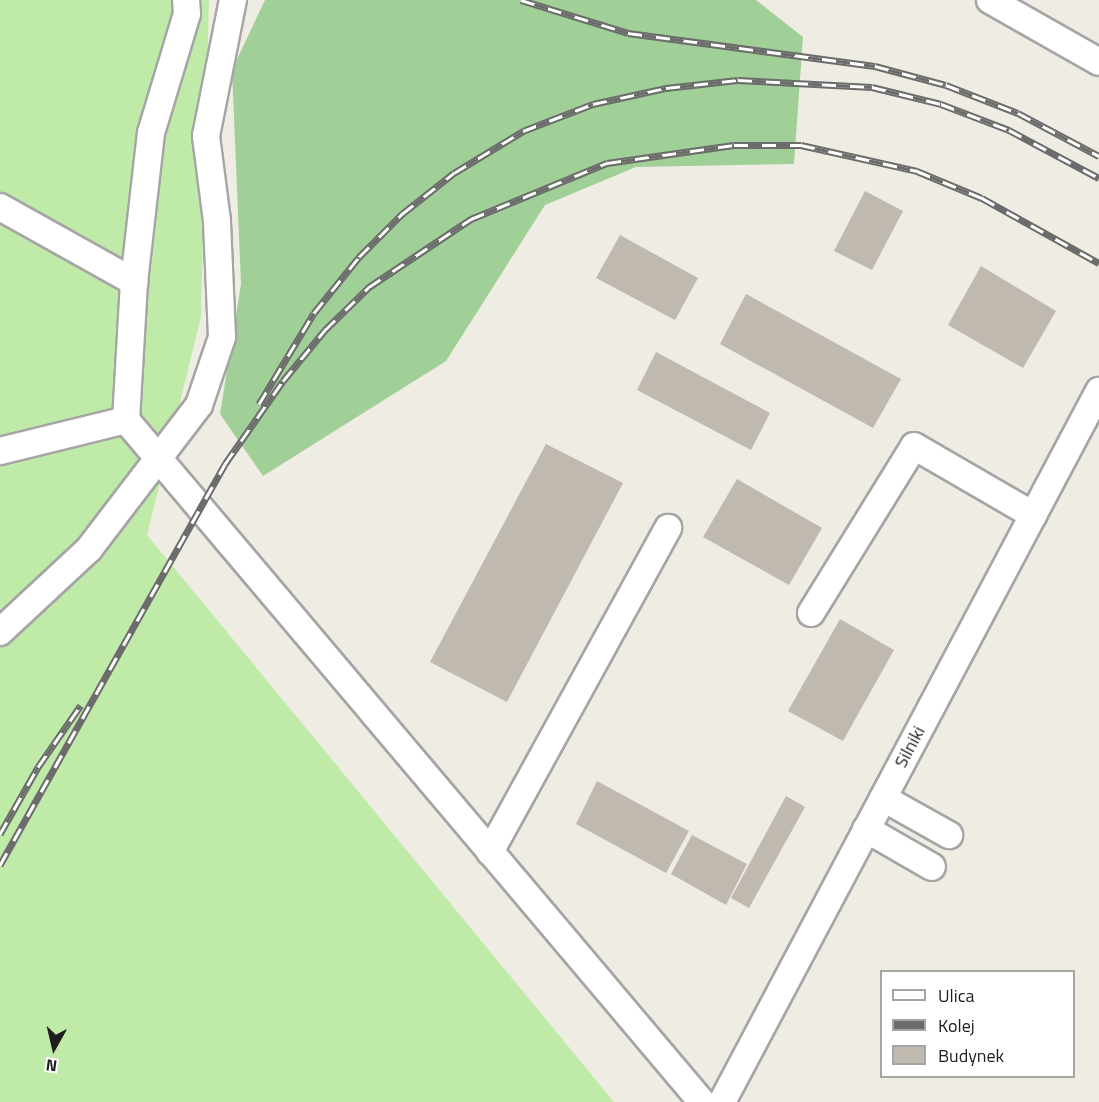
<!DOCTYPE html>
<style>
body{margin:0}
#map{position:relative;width:1099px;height:1102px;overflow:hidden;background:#efece3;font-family:"Titillium Web",sans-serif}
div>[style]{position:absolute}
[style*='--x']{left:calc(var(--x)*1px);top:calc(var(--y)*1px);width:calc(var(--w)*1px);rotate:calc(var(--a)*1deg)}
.grass>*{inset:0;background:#c0eaa8}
.forest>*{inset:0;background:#a0cf97}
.building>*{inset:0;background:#bfb9b0}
.roads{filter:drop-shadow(2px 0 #a5a5a5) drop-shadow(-2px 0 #a5a5a5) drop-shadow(0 2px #a5a5a5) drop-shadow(0 -2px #a5a5a5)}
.minor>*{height:26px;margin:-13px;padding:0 13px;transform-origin:13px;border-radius:13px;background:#fff}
.rail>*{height:7px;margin-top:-3.5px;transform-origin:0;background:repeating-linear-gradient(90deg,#fff 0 14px,#6c6c6c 0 28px);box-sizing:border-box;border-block:2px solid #6c6c6c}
span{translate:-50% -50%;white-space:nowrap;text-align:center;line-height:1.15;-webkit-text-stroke:4.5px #fff;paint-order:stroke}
.street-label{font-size:18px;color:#1e1e1e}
.legend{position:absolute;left:880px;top:970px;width:195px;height:108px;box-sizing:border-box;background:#fff;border:2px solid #a5a5a5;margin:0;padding:8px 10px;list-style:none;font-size:18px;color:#1e1e1e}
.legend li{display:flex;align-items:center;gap:12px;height:30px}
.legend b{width:30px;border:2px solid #a5a5a5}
.north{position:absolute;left:24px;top:1018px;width:60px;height:60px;-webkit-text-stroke:4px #fff;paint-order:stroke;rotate:188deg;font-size:16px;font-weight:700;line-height:24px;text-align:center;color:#1e1e1e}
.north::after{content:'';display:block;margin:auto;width:21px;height:27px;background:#1e1e1e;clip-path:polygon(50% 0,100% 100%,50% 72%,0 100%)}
</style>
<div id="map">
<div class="grass">
<i style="clip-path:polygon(0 0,209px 0,201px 317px,147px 535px,614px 1102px,0 1102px)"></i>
</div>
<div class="forest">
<i style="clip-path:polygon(265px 0,756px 0,803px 37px,794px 164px,636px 167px,545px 205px,446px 361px,263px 476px,220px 414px,241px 284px,232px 70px)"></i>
</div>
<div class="building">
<i style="clip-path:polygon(865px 191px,903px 211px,872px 270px,834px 251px)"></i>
<i style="clip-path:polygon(620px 235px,698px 278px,675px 320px,596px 278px)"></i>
<i style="clip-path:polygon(981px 266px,1056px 311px,1023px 368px,948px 325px)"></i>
<i style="clip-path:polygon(746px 294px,901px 379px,873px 428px,720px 344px)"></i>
<i style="clip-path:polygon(656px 352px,770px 413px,751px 450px,637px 390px)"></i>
<i style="clip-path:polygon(546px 444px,623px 483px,507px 702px,430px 662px)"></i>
<i style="clip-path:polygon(737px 479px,822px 528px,789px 585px,703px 537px)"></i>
<i style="clip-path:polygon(840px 619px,894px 650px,843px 741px,788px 711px)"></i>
<i style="clip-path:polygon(597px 781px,689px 831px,666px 873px,576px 824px)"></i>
<i style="clip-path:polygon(786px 796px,805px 807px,749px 908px,731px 898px)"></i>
<i style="clip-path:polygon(692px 835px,747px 864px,726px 905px,671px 874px)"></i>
</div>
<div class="roads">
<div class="minor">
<i style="--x:990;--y:0;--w:125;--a:29.6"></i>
<i style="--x:0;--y:207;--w:154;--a:29.2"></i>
<i style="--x:134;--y:282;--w:138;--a:93.3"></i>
<i style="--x:134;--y:282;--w:150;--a:-83.5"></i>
<i style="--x:151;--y:133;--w:124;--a:-73.2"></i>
<i style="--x:187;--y:14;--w:14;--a:-94"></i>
<i style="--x:0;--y:451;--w:130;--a:-13.8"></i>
<i style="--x:126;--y:420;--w:893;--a:49.82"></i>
<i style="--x:811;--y:613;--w:196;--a:-58.3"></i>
<i style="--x:914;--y:446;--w:138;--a:30.1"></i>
<i style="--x:0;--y:632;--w:122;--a:-43"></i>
<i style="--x:89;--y:549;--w:181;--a:-52.6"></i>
<i style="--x:199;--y:405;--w:72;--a:-71.3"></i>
<i style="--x:222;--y:337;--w:116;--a:-92.5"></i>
<i style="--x:217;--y:221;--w:86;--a:-97.4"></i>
<i style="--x:206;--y:136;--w:139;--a:-78.8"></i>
<i style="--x:883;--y:798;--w:76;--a:29.3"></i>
<i style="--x:866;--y:829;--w:76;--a:29.9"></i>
<i style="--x:490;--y:852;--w:370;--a:-61.2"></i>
<i style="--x:722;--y:1102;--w:805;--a:-62.07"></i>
</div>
</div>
<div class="rail">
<i style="--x:521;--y:0;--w:112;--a:17.1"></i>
<i style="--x:628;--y:33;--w:249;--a:7.6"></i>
<i style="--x:875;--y:66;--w:73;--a:15"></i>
<i style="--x:946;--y:85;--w:77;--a:21.3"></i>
<i style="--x:1018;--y:113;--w:92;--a:28"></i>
<i style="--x:259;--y:404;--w:106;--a:-58.9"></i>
<i style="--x:314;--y:313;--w:72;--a:-51.2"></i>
<i style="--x:359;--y:257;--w:61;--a:-45"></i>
<i style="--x:402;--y:214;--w:66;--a:-38.3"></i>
<i style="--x:454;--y:173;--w:81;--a:-31.3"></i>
<i style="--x:523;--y:131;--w:75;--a:-21.1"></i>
<i style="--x:593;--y:104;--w:75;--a:-12.4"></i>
<i style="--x:666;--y:88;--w:72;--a:-6.3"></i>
<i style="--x:738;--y:80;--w:134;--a:3"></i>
<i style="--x:872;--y:87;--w:71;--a:13.8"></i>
<i style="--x:941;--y:104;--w:73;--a:20.9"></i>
<i style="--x:1009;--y:130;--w:102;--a:28.1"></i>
<i style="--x:0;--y:834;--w:77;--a:-60.4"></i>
<i style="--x:38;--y:767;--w:75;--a:-55.3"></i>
<i style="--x:0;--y:865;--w:460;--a:-60.7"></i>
<i style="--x:225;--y:464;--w:101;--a:-55.1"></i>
<i style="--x:283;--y:381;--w:66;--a:-50.5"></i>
<i style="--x:325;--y:330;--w:62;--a:-44.3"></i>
<i style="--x:369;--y:287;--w:123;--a:-33.7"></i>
<i style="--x:471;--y:219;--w:147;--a:-22.4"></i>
<i style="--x:607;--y:163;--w:128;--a:-8.1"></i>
<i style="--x:734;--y:145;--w:67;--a:0"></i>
<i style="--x:801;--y:145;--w:119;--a:12.6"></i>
<i style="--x:917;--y:171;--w:70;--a:22.6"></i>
<i style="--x:982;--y:198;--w:134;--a:29.1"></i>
</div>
<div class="street-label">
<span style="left:910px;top:747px;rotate:-62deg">Silniki</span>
</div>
<ul class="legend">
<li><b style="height:8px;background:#fff"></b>Ulica</li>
<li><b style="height:8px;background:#6c6c6c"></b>Kolej</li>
<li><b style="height:16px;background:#bfb9b0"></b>Budynek</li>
</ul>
<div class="north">N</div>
</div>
